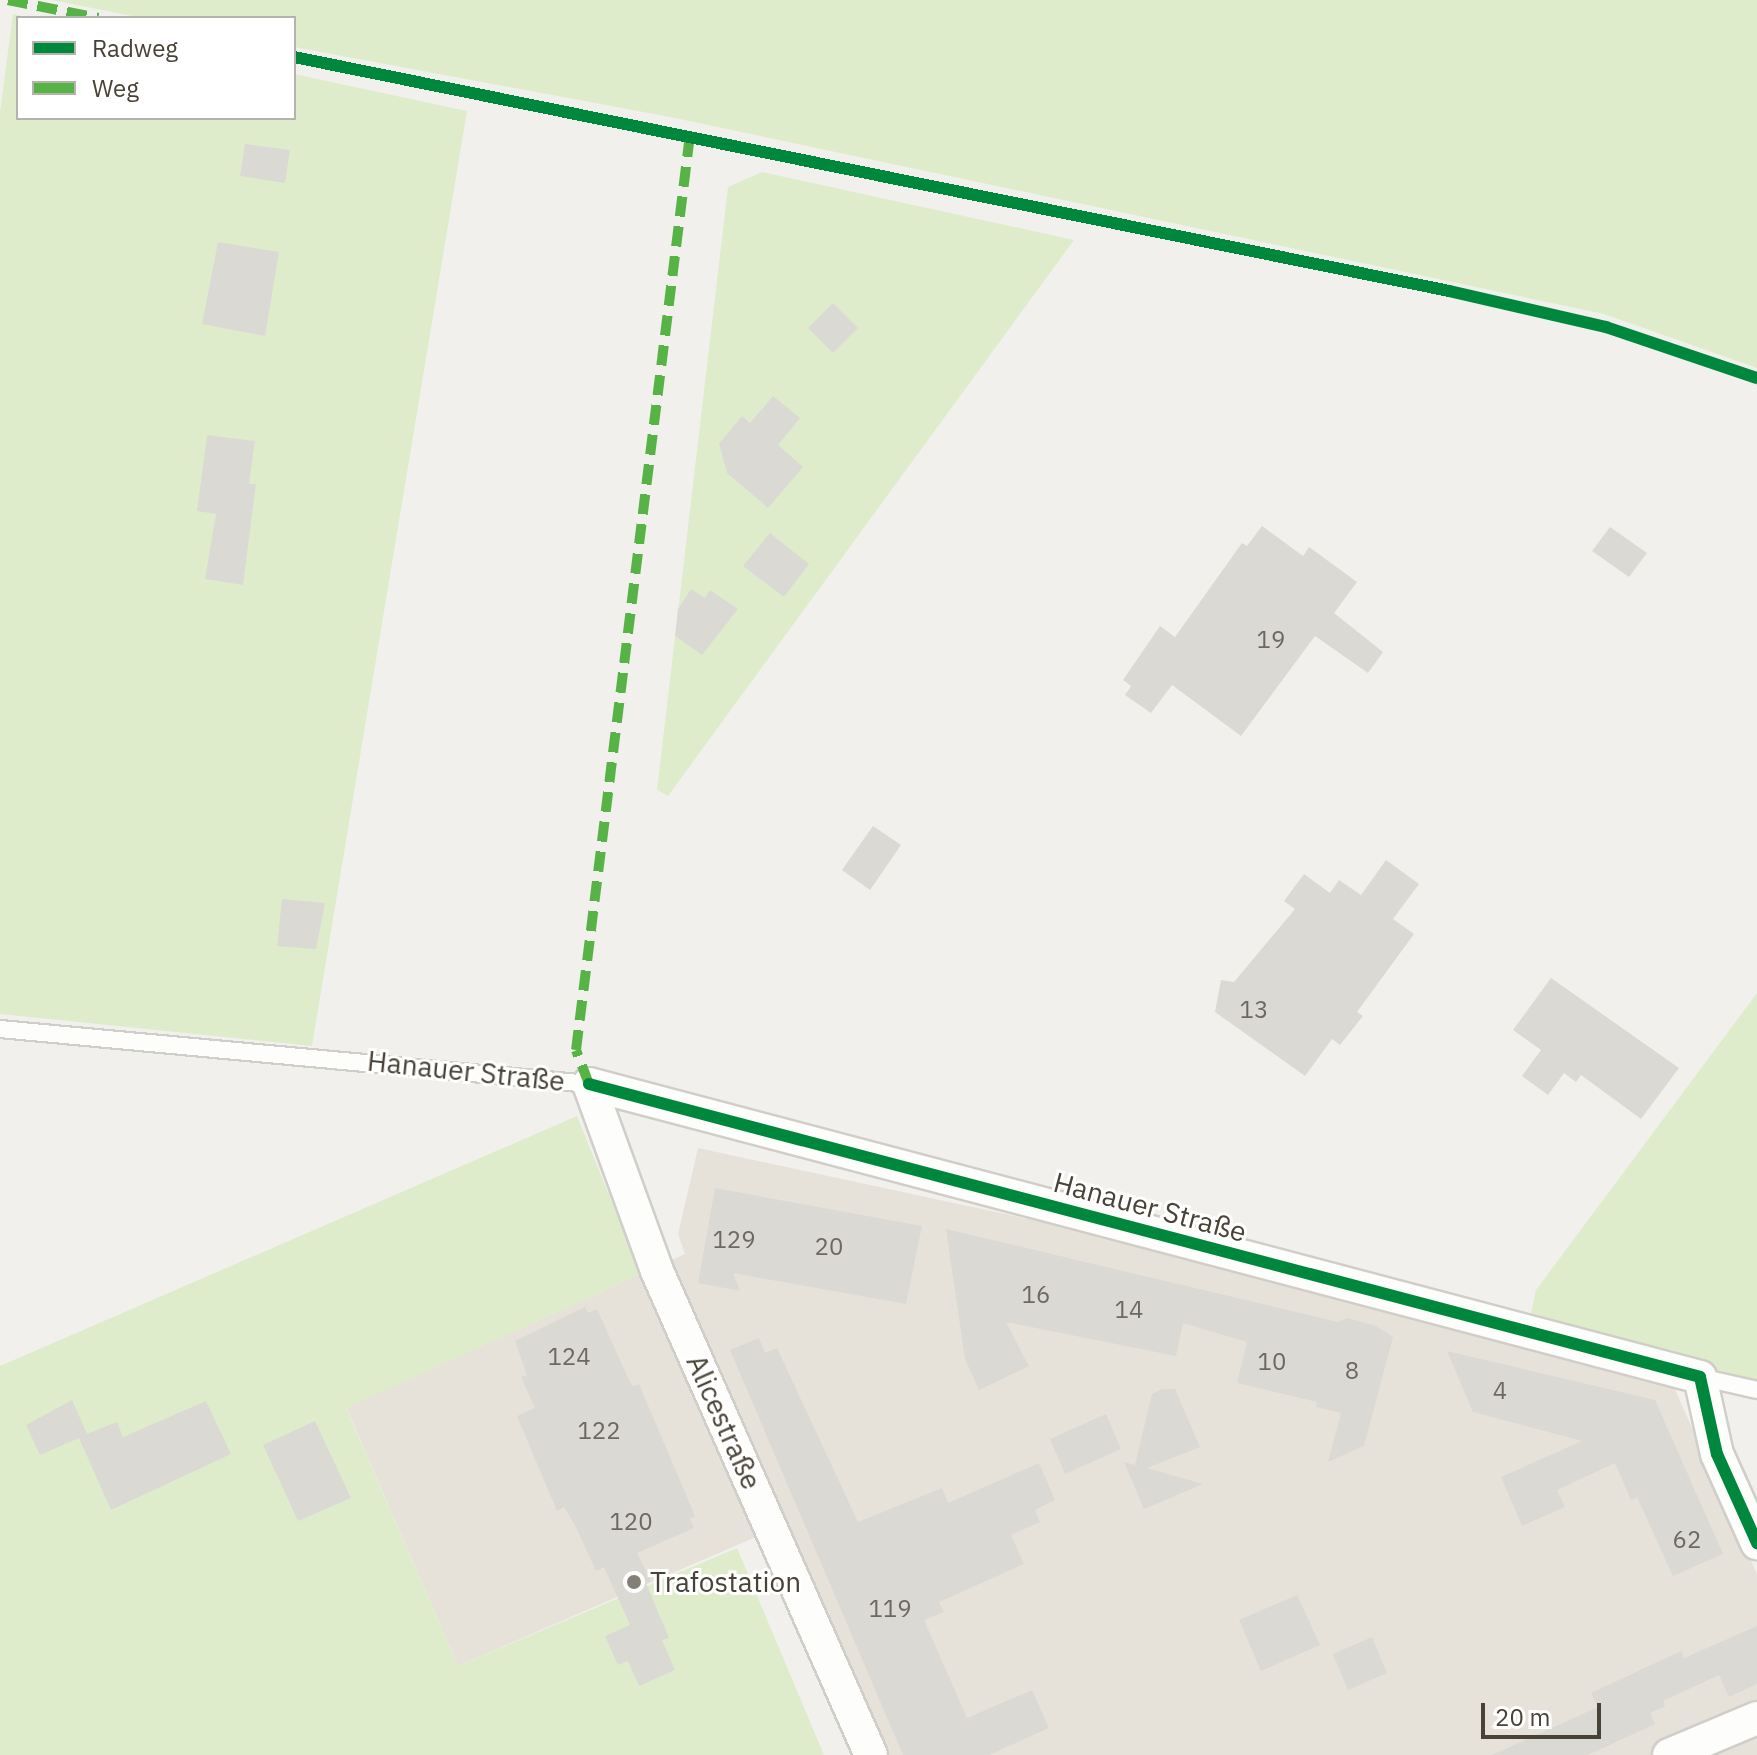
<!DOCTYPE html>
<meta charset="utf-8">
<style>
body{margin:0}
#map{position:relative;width:1757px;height:1755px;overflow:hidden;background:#f2f0ec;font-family:"IBM Plex Sans",sans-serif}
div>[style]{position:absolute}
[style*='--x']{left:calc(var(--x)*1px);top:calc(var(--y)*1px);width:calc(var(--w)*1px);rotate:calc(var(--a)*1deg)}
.residential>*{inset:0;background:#e6e2d9}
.green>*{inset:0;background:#deeccc}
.building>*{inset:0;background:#dbd9d4}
.roads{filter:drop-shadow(2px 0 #d0cec9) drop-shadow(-2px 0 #d0cec9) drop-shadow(0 2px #d0cec9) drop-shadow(0 -2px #d0cec9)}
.service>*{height:16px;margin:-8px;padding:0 8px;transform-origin:8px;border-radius:8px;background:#fdfdfc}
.minor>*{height:32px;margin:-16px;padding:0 16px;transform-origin:16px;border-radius:16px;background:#fdfdfc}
.quiet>*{height:10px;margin-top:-5px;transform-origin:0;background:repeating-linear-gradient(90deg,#57b346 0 20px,transparent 0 30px)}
.cycleway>*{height:12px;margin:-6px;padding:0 6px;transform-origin:6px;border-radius:6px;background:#00873e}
.dots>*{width:22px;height:22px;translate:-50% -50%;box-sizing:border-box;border:4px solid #fff;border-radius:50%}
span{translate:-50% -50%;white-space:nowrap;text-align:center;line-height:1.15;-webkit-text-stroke:6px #fff;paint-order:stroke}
.number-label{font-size:24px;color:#6e685f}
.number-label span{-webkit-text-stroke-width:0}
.street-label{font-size:28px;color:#484237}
.poi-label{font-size:28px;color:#484237}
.left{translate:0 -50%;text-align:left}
.legend{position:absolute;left:16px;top:16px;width:280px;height:104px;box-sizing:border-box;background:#fff;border:2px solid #b6b3af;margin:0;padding:10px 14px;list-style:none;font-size:24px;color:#484237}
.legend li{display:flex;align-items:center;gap:16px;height:40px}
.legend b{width:40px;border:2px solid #b6b3af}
.scale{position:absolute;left:1481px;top:1703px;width:120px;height:36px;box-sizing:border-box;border:4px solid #484237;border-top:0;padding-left:10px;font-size:24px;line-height:28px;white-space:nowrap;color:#484237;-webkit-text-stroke:6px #fff;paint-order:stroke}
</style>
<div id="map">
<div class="residential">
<i style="clip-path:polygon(698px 1148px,1107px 1236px,1669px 1376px,1757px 1574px,1757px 1755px,889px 1755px,786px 1524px,458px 1666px,346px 1407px,685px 1254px,678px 1234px)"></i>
</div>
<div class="green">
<i style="clip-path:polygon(52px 0,1757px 0,1757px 368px,1604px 314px,670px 117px,294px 47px,294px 18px,142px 18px)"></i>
<i style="clip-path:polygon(13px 14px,30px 18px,18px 18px,18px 118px,294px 118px,294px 74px,467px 111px,312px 1046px,0 1014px,0 112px)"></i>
<i style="clip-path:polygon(762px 172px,1074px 240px,668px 796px,657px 790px,728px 187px)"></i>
<i style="clip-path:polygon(1757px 993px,1757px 1381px,1530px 1318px,1536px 1290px)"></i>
<i style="clip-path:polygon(577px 1116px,641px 1274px,346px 1408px,458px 1666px,737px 1548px,824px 1755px,0 1755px,0 1366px)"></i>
</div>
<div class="building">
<i style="clip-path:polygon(245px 144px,290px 150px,285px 183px,240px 176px)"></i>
<i style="clip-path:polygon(218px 242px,279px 252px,265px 336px,202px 324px)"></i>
<i style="clip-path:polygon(833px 303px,858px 328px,833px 353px,808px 328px)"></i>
<i style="clip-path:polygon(773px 396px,800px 418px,778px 445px,803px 467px,768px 508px,727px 473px,719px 444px,742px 416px,750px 423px)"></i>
<i style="clip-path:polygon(207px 435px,255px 441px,249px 484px,256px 484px,243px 585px,205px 579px,216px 514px,197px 511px)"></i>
<i style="clip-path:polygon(1262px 526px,1303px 556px,1309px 547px,1357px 582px,1334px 613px,1383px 652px,1368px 673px,1315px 636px,1241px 736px,1172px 685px,1151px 713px,1125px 695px,1131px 686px,1123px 680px,1160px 626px,1175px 637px,1242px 543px,1247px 546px)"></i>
<i style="clip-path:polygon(1610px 527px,1647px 553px,1629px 577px,1592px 551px)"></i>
<i style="clip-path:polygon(770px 533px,809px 564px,784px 597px,743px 566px)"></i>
<i style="clip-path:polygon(691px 589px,705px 598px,710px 590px,738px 609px,702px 655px,675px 636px,678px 609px)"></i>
<i style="clip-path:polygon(873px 826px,901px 845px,870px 890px,842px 870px)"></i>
<i style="clip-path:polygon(1386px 860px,1419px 884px,1393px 919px,1414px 934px,1357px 1012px,1363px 1016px,1340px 1045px,1332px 1039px,1305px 1076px,1215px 1012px,1221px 980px,1234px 982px,1295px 909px,1284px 901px,1304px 874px,1330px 893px,1339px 880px,1361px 895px)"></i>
<i style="clip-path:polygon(282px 899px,325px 903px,316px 949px,277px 946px)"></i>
<i style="clip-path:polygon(1551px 978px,1679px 1068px,1641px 1119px,1581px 1075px,1576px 1082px,1564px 1073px,1548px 1095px,1522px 1076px,1541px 1050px,1513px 1030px)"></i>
<i style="clip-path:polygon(715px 1188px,922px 1226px,906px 1304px,733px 1273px,740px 1291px,698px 1283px)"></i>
<i style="clip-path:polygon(946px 1229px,1338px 1322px,1348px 1318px,1376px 1326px,1393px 1337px,1364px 1446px,1328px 1462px,1341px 1413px,1316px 1407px,1317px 1402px,1237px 1383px,1247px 1342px,1183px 1323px,1176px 1356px,1006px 1322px,1029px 1366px,979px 1390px,965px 1359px)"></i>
<i style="clip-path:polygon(585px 1307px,588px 1313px,597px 1309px,629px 1380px,633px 1386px,639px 1384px,695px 1516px,690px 1519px,694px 1528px,637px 1553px,651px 1581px,646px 1583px,669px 1638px,662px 1640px,675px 1670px,639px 1686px,628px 1661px,618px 1665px,605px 1636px,630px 1625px,604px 1567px,596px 1571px,575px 1525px,564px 1507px,557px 1511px,517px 1416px,535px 1408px,521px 1377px,527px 1375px,515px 1341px)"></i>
<i style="clip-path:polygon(759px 1338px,765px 1353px,777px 1348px,858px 1522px,942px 1488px,948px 1503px,1039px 1463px,1055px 1500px,1035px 1510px,1040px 1522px,1011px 1535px,1024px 1564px,939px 1602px,944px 1612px,924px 1620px,967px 1718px,1032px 1690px,1049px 1728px,989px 1755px,903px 1755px,730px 1350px)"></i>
<i style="clip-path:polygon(1447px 1351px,1655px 1400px,1723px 1554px,1673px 1576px,1637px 1497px,1631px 1500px,1615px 1463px,1557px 1490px,1565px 1507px,1522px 1526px,1501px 1477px,1582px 1441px,1473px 1412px)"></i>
<i style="clip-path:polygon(1162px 1389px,1175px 1389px,1200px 1447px,1147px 1468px,1203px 1484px,1144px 1509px,1124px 1462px,1135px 1465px,1152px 1394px)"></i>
<i style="clip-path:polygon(72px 1400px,87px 1434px,117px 1422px,123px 1437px,206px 1401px,231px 1454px,111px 1510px,79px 1438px,40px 1455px,26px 1425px)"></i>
<i style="clip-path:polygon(1106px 1414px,1121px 1449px,1065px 1474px,1050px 1439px)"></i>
<i style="clip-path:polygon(315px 1421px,351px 1498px,298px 1521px,263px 1445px)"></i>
<i style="clip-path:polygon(1297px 1595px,1320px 1645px,1261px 1671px,1239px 1620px)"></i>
<i style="clip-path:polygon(1757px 1626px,1757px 1684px,1729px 1697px,1719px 1675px,1663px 1701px,1665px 1706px,1650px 1713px,1655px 1724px,1588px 1755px,1492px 1755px,1598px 1707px,1591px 1693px,1681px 1651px,1684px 1658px)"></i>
<i style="clip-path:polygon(1372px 1637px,1387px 1673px,1348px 1690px,1333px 1654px)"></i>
</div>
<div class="roads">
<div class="service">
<i style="--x:0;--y:1029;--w:592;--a:5.33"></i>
<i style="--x:1700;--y:1377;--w:58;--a:12.8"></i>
</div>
<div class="minor">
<i style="--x:589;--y:1084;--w:1149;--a:14.77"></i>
<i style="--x:1700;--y:1377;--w:79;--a:77.6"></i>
<i style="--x:1717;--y:1454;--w:98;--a:65.8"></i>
<i style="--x:589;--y:1084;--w:199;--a:70"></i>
<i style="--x:657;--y:1271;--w:529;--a:66.15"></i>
<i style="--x:1669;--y:1755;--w:95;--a:-22.8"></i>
</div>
</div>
<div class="quiet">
<i style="--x:8;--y:0;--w:92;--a:11.3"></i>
<i style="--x:589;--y:1084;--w:36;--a:-111"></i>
<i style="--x:576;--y:1050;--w:922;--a:-82.9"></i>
</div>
<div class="cycleway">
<i style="--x:294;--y:57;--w:1178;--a:11.45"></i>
<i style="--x:1449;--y:291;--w:161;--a:12.9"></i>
<i style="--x:1606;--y:327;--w:159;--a:18.7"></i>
<i style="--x:589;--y:1084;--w:1149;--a:14.77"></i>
<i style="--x:1700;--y:1377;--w:79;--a:77.6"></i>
<i style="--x:1717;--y:1454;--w:98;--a:65.8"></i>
</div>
<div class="dots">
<i style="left:634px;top:1582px;background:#847f76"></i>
</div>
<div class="number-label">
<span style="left:1271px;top:640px">19</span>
<span style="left:1254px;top:1010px">13</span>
<span style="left:734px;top:1240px">129</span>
<span style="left:829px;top:1247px">20</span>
<span style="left:1036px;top:1295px">16</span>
<span style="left:1129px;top:1310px">14</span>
<span style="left:569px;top:1357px">124</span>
<span style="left:1272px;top:1362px">10</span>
<span style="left:1352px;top:1371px">8</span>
<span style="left:1500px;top:1391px">4</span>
<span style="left:599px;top:1431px">122</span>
<span style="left:631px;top:1522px">120</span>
<span style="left:1687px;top:1540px">62</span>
<span style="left:890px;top:1609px">119</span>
</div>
<div class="street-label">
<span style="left:466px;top:1071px;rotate:6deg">Hanauer Straße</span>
<span style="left:1150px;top:1207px;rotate:15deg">Hanauer Straße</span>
<span style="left:724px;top:1422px;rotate:66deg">Alicestraße</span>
</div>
<div class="poi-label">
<span class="left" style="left:650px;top:1582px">Trafostation</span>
</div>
<ul class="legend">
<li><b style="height:10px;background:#00873e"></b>Radweg</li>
<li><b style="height:10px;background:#57b346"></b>Weg</li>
</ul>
<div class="scale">20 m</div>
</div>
